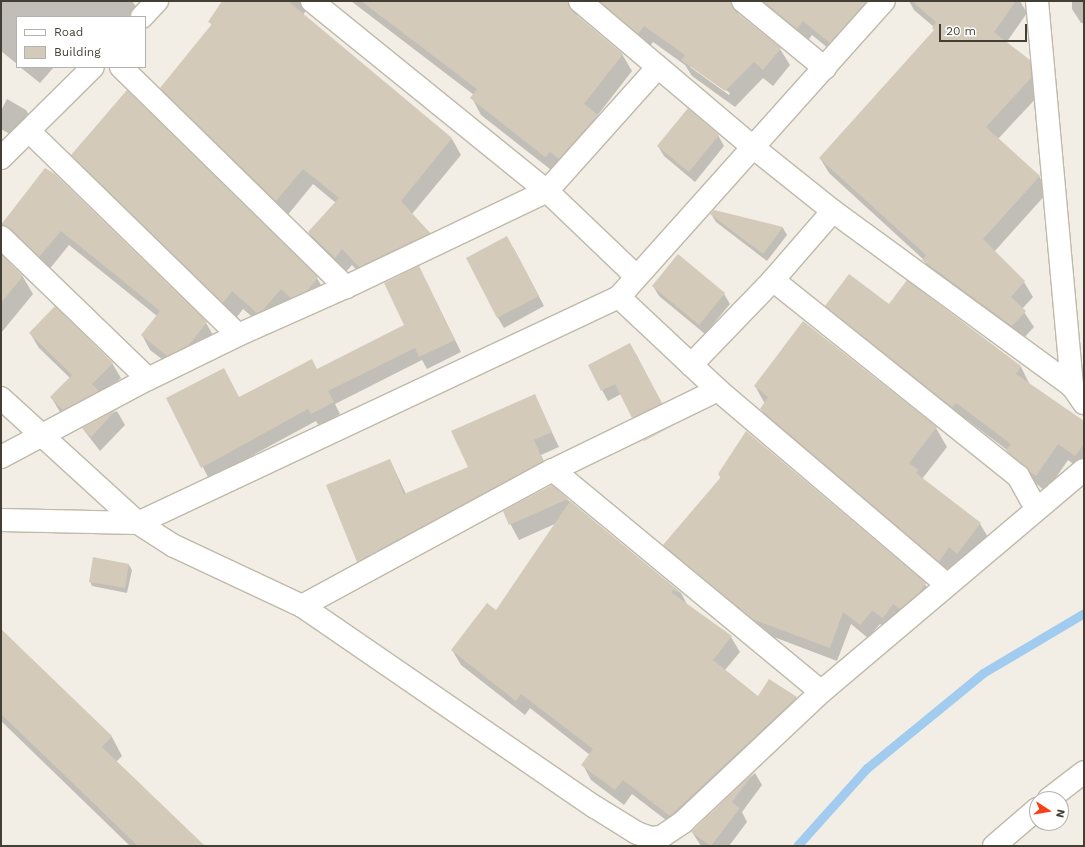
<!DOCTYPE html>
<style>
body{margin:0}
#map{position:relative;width:1085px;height:847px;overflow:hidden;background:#f2eee5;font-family:"Work Sans",sans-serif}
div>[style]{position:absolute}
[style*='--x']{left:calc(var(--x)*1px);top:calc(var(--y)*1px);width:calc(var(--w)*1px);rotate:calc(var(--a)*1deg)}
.shadow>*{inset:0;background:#0003}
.stream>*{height:9px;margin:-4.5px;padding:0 4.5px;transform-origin:4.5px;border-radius:4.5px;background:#a1ccef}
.building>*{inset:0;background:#d3caba}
.roads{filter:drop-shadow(1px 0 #c0b9aa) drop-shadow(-1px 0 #c0b9aa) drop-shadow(0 1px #c0b9aa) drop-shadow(0 -1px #c0b9aa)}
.minor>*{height:22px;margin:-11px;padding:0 11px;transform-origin:11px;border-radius:11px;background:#fff}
span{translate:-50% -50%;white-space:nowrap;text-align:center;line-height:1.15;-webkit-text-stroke:4px #fff;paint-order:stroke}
.frame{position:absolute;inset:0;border:2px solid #443f34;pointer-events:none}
.legend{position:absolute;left:16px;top:16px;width:130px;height:52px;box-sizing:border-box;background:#fff;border:1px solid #b4b2ae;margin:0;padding:5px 7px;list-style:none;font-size:12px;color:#443f34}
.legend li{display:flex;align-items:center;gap:8px;height:20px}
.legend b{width:20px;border:1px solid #b4b2ae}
.north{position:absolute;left:1029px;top:791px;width:40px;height:40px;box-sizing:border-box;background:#fff;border:1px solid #b4b2ae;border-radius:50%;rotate:102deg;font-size:11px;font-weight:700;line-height:16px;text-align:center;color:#443f34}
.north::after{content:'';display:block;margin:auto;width:14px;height:18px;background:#f74017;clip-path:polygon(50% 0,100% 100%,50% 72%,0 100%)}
.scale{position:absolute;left:939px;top:24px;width:88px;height:18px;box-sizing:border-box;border:2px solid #443f34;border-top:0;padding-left:5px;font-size:12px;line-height:14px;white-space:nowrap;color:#443f34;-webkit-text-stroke:3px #fff;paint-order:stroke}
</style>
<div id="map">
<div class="shadow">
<i style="clip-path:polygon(1px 1px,132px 1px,144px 17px,17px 17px,17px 64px,1px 51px)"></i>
<i style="clip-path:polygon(223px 1px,312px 1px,303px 15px,452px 139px,461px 155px,412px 214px,430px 233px,439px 249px,369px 283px,352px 265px,344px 274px,319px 249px,309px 233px,336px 203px,313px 184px,286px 217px,170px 104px,161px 88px,212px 26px,210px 22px)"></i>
<i style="clip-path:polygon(evenodd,351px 1px,732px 1px,740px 16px,780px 49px,790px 65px,773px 86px,763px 78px,735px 107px,692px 76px,685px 65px,653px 42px,648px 49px,585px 5px,577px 16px,622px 54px,632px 71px,597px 116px,607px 132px,555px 173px,481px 115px,472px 98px,474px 95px,351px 1px,690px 65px,730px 93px,729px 95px,690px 67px,690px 65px)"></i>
<i style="clip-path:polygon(761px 1px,874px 1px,839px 57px,812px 35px,806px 43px,767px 11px)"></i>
<i style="clip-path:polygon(909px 1px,1020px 1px,1027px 13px,1006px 43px,1029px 61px,1038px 77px,1040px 94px,998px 139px,1039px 176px,1048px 192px,994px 252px,1024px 282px,1033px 297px,1022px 309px,1034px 327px,1021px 341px,932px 276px,924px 260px,829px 173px,820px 158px,934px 31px,934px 27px,914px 10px)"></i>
<i style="clip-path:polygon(1072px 1px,1084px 1px,1084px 23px,1081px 23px,1072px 9px)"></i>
<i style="clip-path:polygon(20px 67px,54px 67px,40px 83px)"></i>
<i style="clip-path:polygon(127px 92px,317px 278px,328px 297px,269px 331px,243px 309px,234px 321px,83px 174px,73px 155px)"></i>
<i style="clip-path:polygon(7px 99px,26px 110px,29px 115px,13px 136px,1px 129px,1px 111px)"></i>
<i style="clip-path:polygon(718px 135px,724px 146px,695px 182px,664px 156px,658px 146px)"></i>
<i style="clip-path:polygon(45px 169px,206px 323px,215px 338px,176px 370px,150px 350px,142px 335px,157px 316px,69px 245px,48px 271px,9px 240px,1px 225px)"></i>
<i style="clip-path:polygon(714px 211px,783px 228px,787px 235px,767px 261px,716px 222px,711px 214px)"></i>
<i style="clip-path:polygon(513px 247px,544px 306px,504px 328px,498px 318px)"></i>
<i style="clip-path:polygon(1px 256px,23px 277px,33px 294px,1px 333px)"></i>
<i style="clip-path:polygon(678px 256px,724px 294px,730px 304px,705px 334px,659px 296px,653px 286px)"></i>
<i style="clip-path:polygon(419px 267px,461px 352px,427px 369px,422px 360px,335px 404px,340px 414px,319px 426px,316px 421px,209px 479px,167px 398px,239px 398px,317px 370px,405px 326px)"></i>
<i style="clip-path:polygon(907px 282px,1021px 367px,1030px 385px,1084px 422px,1084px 472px,1068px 460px,1046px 492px,1017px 467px,1007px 450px,966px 419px,962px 424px,836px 323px,826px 306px,889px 306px)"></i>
<i style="clip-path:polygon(30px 333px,112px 363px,121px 378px,72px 424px,60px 412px,51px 397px,70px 378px,39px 348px)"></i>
<i style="clip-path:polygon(636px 354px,667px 414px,639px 427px,621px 394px,608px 401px,589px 366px)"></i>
<i style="clip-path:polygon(755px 386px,936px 428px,947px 447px,922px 479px,980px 524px,991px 542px,950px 580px,772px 428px,761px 409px,765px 404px)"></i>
<i style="clip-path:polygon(534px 395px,559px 447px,541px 455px,551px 476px,367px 576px,327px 486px,390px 460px,406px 494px,469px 468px)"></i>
<i style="clip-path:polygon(117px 411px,125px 425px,100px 451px,83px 429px)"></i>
<i style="clip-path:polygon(719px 475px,925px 584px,933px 597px,891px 631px,880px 624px,868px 638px,851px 624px,837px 661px,761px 632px,672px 559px,664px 545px,721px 478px)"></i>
<i style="clip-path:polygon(551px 486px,681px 593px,688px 606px,731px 637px,740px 652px,725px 670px,758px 697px,770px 680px,796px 698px,805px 713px,679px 830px,632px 794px,624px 805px,591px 780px,583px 765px,590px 755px,530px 708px,525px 715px,461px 665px,452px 650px,497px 612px,557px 523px,519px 540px,504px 512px)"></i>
<i style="clip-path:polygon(129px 565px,132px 570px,127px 593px,92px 586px,90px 581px)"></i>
<i style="clip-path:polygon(1px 630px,112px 737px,122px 756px,116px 762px,203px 846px,130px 846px,1px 721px)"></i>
<i style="clip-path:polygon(755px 773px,762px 785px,742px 812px,747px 822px,729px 846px,701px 846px,692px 832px)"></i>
</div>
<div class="stream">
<i style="--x:797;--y:846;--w:105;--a:-48.1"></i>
<i style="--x:867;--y:768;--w:150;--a:-39.3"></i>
<i style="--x:983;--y:673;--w:117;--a:-30.7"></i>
</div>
<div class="building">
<i style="clip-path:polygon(222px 1px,288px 1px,452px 138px,401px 201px,430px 233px,359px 267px,342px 249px,335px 258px,308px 232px,339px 198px,303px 169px,276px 201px,160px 88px,212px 24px,208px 22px)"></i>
<i style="clip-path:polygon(361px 1px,568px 1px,572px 11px,623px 54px,584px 104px,598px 115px,559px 159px,550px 152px,545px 157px,470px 98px,477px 89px)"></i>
<i style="clip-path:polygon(599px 1px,731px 1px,735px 11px,781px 48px,763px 70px,754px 62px,725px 91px,681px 60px,685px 55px,644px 26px,638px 34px)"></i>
<i style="clip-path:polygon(763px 1px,867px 1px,830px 43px,803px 21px,797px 29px)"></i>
<i style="clip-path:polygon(912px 1px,1016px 1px,994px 32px,1030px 60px,1031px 78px,986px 127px,1040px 176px,983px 239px,1025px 281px,1011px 297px,1026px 311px,1012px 326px,922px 260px,926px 255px,819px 158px,934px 30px,932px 28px,936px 22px)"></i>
<i style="clip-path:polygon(127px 90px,318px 277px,307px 291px,291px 298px,281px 289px,263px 310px,257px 313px,232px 291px,223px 303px,71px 155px)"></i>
<i style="clip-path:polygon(688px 108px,719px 135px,689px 172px,657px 146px)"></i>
<i style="clip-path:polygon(45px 168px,55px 174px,207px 322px,189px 345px,167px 356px,141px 335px,160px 311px,61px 231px,39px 257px,10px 228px,1px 225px)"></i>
<i style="clip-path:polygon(714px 210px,783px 227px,763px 254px,710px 214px)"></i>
<i style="clip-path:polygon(507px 236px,539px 296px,497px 318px,466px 258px)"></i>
<i style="clip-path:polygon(1px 254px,23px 276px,1px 303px)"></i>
<i style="clip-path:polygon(678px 254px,725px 293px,699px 325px,652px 286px)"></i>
<i style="clip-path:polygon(419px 266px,455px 340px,419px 357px,415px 348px,328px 391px,334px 402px,311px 414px,308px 409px,201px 468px,166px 398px,224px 368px,239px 397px,312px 359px,317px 369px,404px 325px,384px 283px)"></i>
<i style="clip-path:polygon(849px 274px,889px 304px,907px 280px,1021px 366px,1016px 374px,1084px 421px,1084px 444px,1075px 456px,1058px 444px,1036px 476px,1030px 472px,1006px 450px,1011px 444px,956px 403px,952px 407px,825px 306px)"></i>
<i style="clip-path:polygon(55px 306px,113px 363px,92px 384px,99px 391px,63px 410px,50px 397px,72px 375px,29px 333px)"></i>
<i style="clip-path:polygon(803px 321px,937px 427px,909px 463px,918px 470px,916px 473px,981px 523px,957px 554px,949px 547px,939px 562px,760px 409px,768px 397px,754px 386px)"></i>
<i style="clip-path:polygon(630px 343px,662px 403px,632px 418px,615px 384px,601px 391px,588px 365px)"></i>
<i style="clip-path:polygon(535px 394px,552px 432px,534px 440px,543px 461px,357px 562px,326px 485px,390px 459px,404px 494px,468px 467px,451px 431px)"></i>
<i style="clip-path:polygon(117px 409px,91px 437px,82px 428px)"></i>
<i style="clip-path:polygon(673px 426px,644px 441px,643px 440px)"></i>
<i style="clip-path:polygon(746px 431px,926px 583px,920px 592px,900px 609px,893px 604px,883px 618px,872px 611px,860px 625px,843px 612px,830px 648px,752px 619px,663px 545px,721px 477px,718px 474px)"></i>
<i style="clip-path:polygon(552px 485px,568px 499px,509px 525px,503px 511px)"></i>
<i style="clip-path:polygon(570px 501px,681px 593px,673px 590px,672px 593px,732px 636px,713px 660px,758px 696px,769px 679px,797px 697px,670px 816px,623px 780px,615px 790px,581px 765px,593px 749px,521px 694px,516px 701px,451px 650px,487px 603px,496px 610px)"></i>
<i style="clip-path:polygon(93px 557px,129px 564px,125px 588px,89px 582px)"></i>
<i style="clip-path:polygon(1px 629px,112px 736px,102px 747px,205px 846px,138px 846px,1px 714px)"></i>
<i style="clip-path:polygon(755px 771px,732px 802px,740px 808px,711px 846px,691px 832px)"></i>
</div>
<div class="roads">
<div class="minor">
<i style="--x:312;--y:1;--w:302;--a:39"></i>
<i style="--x:547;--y:191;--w:124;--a:43.7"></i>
<i style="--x:580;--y:1;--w:228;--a:40.2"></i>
<i style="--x:754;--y:148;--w:101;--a:38.6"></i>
<i style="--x:833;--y:211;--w:296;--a:36.2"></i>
<i style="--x:743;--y:1;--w:106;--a:39.3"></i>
<i style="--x:1037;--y:1;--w:387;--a:84.8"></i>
<i style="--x:1072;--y:386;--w:21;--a:55"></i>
<i style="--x:142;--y:17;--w:22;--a:-47"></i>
<i style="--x:121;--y:67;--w:315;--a:44.4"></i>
<i style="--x:29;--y:131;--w:292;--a:44.3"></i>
<i style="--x:1;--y:158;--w:129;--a:-44.7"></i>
<i style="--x:1;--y:237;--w:204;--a:44"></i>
<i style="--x:773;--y:280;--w:314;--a:38.7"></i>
<i style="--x:1018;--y:476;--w:37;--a:61"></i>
<i style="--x:619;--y:297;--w:136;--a:43.2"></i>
<i style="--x:718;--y:390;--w:299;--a:40.4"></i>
<i style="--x:691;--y:365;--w:118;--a:-46"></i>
<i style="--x:773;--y:280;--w:91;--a:-49"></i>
<i style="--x:1;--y:398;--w:185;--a:42.4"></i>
<i style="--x:138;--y:523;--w:43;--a:32.6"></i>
<i style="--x:174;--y:546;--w:141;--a:25.1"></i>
<i style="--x:302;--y:606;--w:355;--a:34.5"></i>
<i style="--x:595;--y:807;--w:49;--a:31.8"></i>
<i style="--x:637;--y:833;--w:15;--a:20"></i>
<i style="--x:651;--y:838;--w:10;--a:-6"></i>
<i style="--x:661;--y:837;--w:27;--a:-34"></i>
<i style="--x:683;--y:822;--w:190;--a:-43.3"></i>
<i style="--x:821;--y:692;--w:344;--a:-40.2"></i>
<i style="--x:1;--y:457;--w:166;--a:-28"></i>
<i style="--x:148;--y:379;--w:100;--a:-26.1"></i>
<i style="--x:238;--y:335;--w:118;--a:-24"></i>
<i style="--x:346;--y:287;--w:223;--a:-25.5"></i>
<i style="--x:547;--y:191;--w:165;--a:-48.2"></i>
<i style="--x:553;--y:470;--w:348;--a:39.6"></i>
<i style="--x:1;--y:520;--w:137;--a:1.3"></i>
<i style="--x:138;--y:523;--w:531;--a:-25.17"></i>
<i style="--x:619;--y:297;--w:397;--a:-48.2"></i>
<i style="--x:302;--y:606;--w:285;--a:-28.5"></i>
<i style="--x:553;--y:470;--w:183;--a:-25.9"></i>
<i style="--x:1049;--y:799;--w:44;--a:-37.6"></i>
<i style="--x:994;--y:846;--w:57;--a:-40.7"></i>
</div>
</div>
<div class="frame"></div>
<ul class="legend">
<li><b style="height:5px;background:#fff"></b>Road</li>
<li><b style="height:11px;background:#d3caba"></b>Building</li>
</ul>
<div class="north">N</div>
<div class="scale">20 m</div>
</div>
